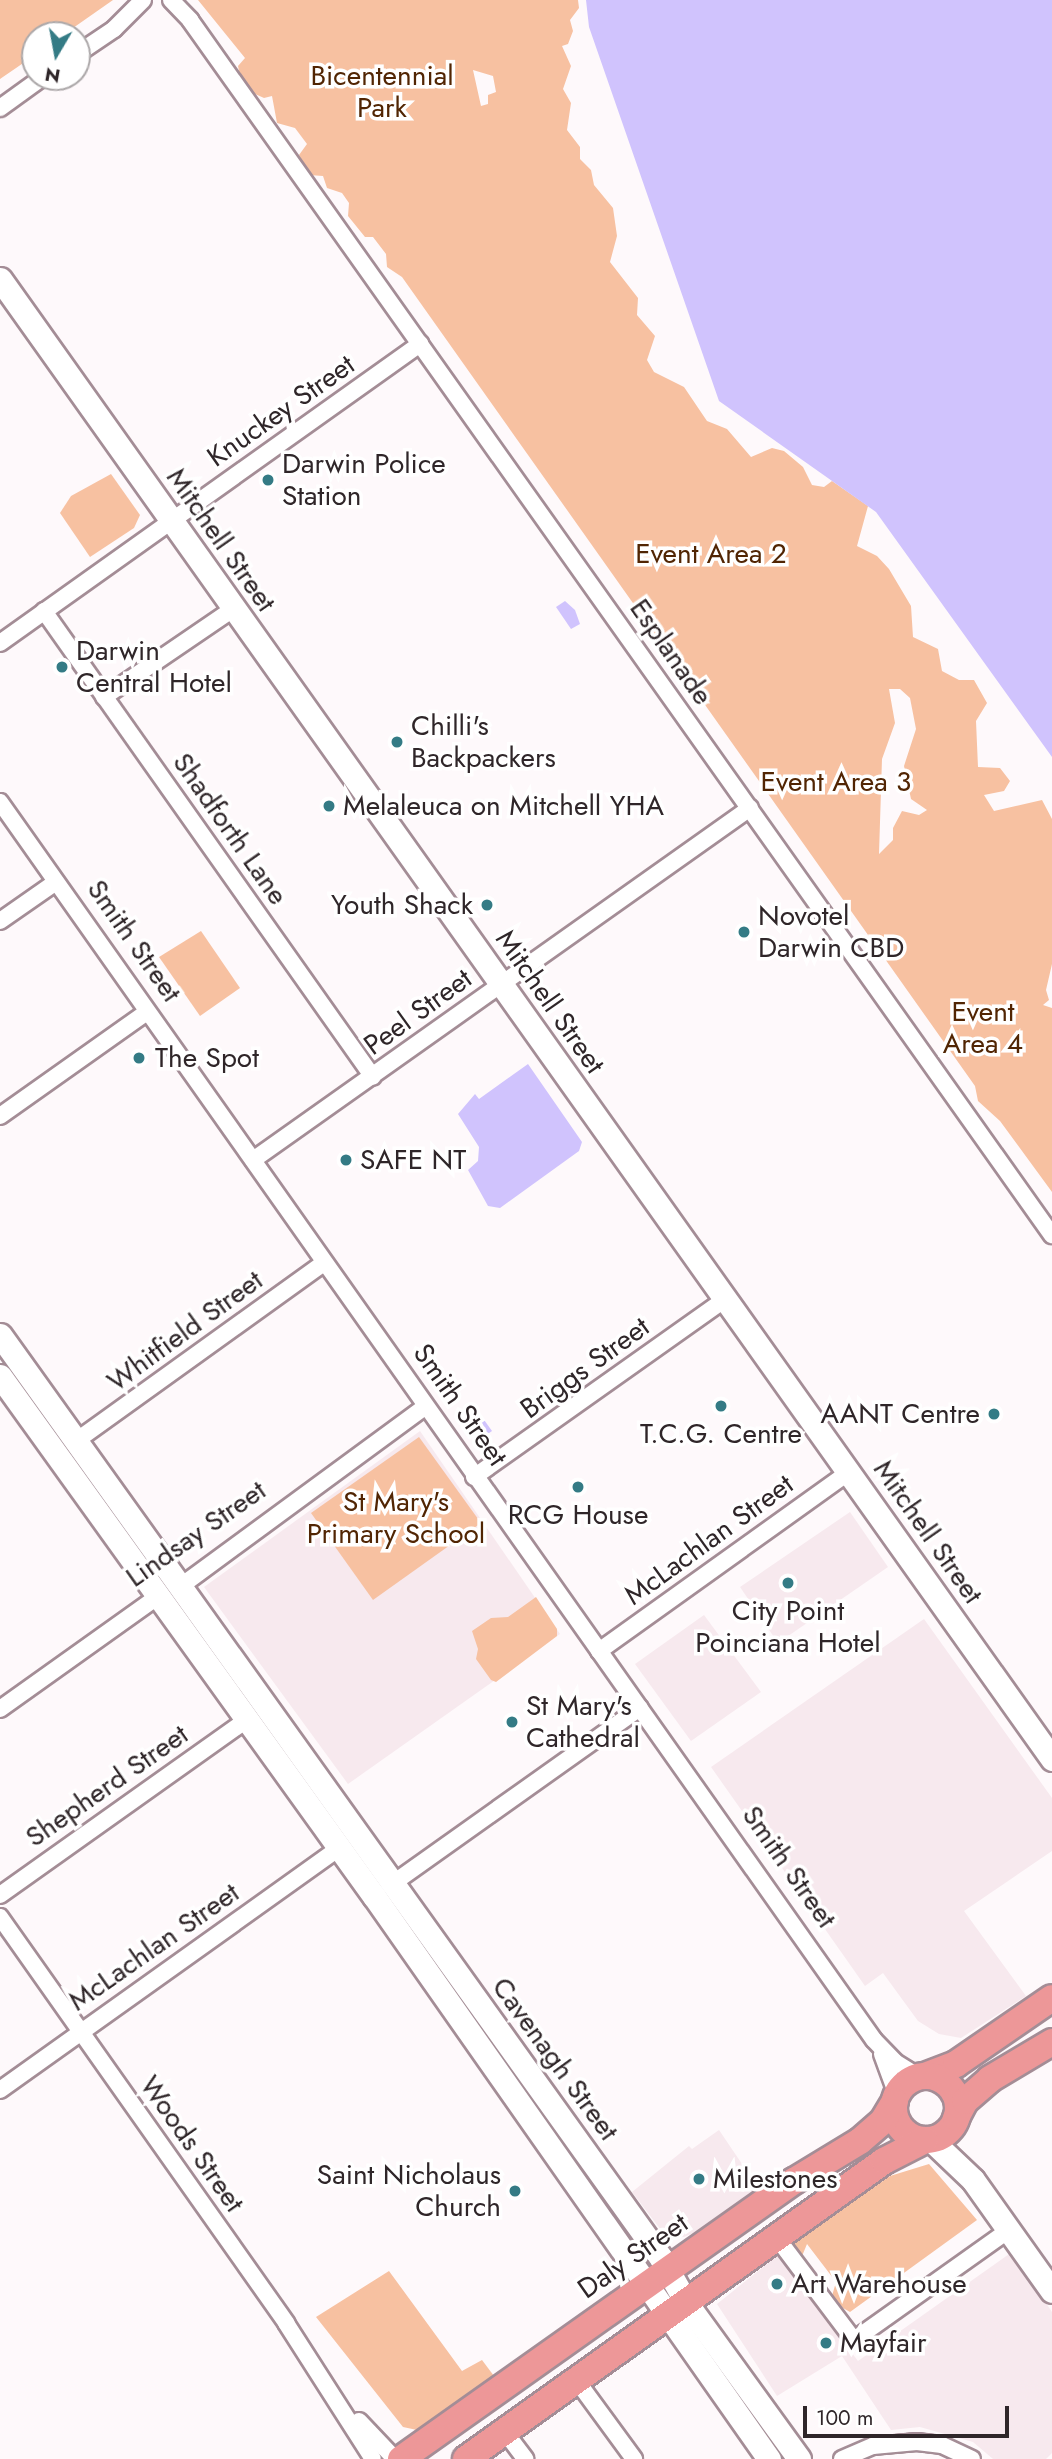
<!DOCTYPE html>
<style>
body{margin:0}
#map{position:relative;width:1052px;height:2459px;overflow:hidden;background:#fef9fb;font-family:Jost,sans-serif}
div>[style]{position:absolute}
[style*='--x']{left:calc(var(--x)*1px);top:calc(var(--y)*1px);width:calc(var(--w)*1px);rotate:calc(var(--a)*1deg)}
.built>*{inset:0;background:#f7e9ee}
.green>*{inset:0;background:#f7c1a1}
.water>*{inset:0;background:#d0c3fd}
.roads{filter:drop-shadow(2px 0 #a48d96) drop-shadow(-2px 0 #a48d96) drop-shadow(0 2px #a48d96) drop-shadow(0 -2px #a48d96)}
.street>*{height:16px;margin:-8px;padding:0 8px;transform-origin:8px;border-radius:8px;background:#fff}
.secondary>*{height:23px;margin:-11.5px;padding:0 11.5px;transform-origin:11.5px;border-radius:11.5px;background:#fff}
.primary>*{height:26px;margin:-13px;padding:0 13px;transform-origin:13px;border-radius:13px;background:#ed9798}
.primary>.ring{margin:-13px;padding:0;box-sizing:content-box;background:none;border:26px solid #ed9798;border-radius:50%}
.dots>*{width:19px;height:19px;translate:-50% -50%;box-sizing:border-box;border:4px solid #fff;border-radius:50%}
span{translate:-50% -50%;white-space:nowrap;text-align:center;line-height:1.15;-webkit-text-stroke:7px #fff;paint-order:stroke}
.park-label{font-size:28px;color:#512503}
.street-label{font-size:28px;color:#2f2629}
.poi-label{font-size:28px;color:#2f2629}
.left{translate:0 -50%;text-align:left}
.right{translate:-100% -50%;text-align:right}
.north{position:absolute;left:21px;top:21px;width:70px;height:70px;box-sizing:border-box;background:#fff;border:2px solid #aca8a9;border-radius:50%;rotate:190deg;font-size:19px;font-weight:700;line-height:28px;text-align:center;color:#2f2629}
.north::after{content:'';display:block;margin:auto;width:24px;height:32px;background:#347b85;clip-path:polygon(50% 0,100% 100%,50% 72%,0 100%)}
.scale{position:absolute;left:803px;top:2406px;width:206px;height:32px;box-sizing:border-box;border:4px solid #2f2629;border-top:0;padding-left:9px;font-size:21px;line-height:24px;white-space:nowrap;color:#2f2629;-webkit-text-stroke:5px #fff;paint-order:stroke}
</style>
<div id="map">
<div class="built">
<i style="clip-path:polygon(420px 1431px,560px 1634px,348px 1784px,204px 1587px)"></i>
<i style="clip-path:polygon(850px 1512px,888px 1567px,778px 1643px,740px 1587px)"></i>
<i style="clip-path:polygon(704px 1615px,761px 1692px,691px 1741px,635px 1664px)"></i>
<i style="clip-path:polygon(924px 1619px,1052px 1798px,1052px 1851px,964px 1911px,1026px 1996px,961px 2038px,939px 2034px,918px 2021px,883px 1973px,865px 1986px,711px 1767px)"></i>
<i style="clip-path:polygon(719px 2130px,759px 2189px,700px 2230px,684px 2237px,664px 2234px,632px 2192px,689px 2146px,692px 2149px)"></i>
<i style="clip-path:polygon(1012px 2252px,1052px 2312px,1052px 2453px,1046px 2459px,993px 2459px,973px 2442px,920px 2427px,891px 2430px,842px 2356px,777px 2396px,717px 2304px,778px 2255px,858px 2361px)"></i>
</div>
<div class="green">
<i style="clip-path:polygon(0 0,113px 0,63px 35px,35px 35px,35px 55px,0 79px)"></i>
<i style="clip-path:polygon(evenodd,198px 0,578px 0,579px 8px,570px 20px,573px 31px,568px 44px,562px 46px,571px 66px,563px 89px,571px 103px,567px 130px,580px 147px,580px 159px,591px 170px,594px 185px,613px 208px,617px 236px,610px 262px,638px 298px,637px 315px,655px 336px,647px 360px,654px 372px,684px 387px,707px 421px,727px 429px,751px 457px,772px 448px,784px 451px,803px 467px,812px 485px,824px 487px,832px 481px,868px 506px,857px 546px,877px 556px,889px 569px,911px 606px,913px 637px,938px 649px,942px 671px,959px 680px,974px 680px,987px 703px,976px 721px,978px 767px,1000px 768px,1010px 781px,1004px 791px,984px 795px,994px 811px,1042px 800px,1052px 819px,1052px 964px,1046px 990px,1049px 1000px,1043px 1005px,1052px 1008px,1052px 1192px,1000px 1121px,978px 1101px,975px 1086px,402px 277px,387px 267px,386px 254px,373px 237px,365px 237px,348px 216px,349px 203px,342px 193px,327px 188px,323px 176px,309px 175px,299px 155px,307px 144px,295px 128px,277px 123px,272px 96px,264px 98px,251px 92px,240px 76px,238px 66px,245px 58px,198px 0,473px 70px,493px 76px,496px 92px,488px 95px,488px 104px,481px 106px,473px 70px,198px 0,889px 689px,900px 689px,910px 698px,916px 729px,904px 766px,911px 799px,927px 810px,919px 815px,902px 811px,893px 828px,893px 840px,879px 854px,882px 759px,895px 723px,889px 689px)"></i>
<i style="clip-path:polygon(111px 474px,140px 515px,134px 528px,90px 557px,60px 513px,71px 496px)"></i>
<i style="clip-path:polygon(201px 931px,240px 988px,200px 1016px,159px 957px)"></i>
<i style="clip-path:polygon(419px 1437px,481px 1523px,373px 1600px,311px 1513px)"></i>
<i style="clip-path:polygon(536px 1597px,557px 1629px,557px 1636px,496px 1682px,491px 1680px,476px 1659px,478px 1649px,472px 1631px,491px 1618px,508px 1617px)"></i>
<i style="clip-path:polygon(929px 2164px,977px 2220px,850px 2312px,843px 2308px,832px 2296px,836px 2282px,807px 2244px,800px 2261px,787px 2248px,890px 2176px)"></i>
<i style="clip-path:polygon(389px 2271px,462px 2371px,482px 2360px,497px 2380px,417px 2430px,403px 2427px,316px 2317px)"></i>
</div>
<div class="water">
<i style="clip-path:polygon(586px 0,1052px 0,1052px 757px,876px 512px,719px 401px,589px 27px)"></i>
<i style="clip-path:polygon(565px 601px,575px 610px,580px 624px,571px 629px,556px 607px)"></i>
<i style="clip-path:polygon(528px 1064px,582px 1142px,579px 1151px,500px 1208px,488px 1206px,468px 1170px,478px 1161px,479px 1147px,458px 1114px,475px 1094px,479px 1099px)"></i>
<i style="clip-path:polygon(472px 1403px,492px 1431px,482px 1438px,461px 1413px)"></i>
</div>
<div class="roads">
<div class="street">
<i style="--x:171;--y:0;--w:28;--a:46"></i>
<i style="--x:190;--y:20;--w:1490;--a:54.65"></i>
<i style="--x:77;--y:54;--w:45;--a:-34"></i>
<i style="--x:114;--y:29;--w:41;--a:-45"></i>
<i style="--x:0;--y:108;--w:53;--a:-35.8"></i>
<i style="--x:44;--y:611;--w:570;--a:54.78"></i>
<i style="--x:0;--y:643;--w:516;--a:-35.45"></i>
<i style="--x:104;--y:697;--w:156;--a:-34.3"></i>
<i style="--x:0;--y:802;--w:1515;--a:54.78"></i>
<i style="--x:874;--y:2040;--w:30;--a:46"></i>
<i style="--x:895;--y:2062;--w:28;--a:32"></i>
<i style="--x:0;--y:921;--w:68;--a:-34.9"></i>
<i style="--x:0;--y:1116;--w:180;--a:-35.3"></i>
<i style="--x:253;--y:1160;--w:609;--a:-35.31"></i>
<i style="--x:76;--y:1441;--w:305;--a:-35.7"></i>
<i style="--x:474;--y:1477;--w:308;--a:-35.3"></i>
<i style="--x:181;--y:1586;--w:303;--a:-36.3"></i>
<i style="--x:599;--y:1651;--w:307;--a:-35.6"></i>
<i style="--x:0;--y:1709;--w:193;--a:-35.5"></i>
<i style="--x:392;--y:1884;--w:304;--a:-35.4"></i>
<i style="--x:0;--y:1895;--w:301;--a:-35.4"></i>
<i style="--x:0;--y:1917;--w:497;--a:54.8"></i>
<i style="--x:286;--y:2323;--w:161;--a:57.4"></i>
<i style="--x:882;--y:2054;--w:44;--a:69.9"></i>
<i style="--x:0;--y:2090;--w:417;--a:-35.5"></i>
<i style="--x:777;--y:2238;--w:128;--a:53"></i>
<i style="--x:854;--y:2340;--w:190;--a:-35.4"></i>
<i style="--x:577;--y:2381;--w:97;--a:53.8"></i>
<i style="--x:359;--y:2421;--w:52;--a:46.5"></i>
<i style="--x:505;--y:2432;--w:34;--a:53"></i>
<i style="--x:842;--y:2459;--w:34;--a:-23"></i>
<i style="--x:873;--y:2446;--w:44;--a:-5.2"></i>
<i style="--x:917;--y:2442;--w:25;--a:7"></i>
<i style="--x:942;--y:2445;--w:33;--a:25"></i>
</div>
<div class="secondary">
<i style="--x:0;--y:279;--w:1816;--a:54.59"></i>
<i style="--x:0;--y:1335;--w:1135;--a:54.39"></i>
<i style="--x:661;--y:2258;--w:53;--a:60.5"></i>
<i style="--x:687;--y:2304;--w:191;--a:54.1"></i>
<i style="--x:0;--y:1376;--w:641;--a:54.28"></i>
<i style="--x:374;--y:1896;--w:688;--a:54.95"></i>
<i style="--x:930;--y:2139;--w:59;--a:43.6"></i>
<i style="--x:973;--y:2180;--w:136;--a:54.6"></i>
</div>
<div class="primary">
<i style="--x:925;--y:2076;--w:33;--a:-21"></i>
<i style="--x:956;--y:2064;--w:116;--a:-34.5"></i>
<i class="ring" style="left:894px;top:2076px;width:38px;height:38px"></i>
<i style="--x:956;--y:2118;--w:19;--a:-62"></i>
<i style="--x:965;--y:2101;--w:33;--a:-41"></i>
<i style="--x:990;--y:2079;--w:72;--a:-30.8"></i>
<i style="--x:401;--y:2459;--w:481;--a:-35.3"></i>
<i style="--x:794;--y:2181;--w:77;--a:-31.2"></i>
<i style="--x:860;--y:2141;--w:30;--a:-41"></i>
<i style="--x:883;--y:2121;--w:23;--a:-59"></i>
<i style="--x:466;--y:2459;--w:513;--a:-35.49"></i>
<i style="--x:884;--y:2161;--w:46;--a:-27.1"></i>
</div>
</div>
<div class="dots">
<i style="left:268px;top:480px;background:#347b85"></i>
<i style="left:62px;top:667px;background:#347b85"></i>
<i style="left:397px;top:742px;background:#347b85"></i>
<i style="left:329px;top:806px;background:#347b85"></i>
<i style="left:487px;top:905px;background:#347b85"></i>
<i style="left:744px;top:932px;background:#347b85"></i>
<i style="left:139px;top:1058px;background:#347b85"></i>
<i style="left:346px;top:1160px;background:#347b85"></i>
<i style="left:721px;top:1406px;background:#347b85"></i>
<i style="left:994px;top:1414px;background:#347b85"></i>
<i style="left:578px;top:1487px;background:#347b85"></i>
<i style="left:788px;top:1583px;background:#347b85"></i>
<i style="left:512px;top:1722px;background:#347b85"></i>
<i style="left:699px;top:2179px;background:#347b85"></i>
<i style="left:515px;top:2191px;background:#347b85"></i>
<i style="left:777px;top:2284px;background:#347b85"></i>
<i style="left:826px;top:2343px;background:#347b85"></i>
</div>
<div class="park-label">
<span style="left:382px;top:92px">Bicentennial<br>Park</span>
<span style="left:711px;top:554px">Event Area 2</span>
<span style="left:836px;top:782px">Event Area 3</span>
<span style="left:983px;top:1028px">Event<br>Area 4</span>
<span style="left:396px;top:1518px">St Mary's<br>Primary School</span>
</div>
<div class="street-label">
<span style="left:281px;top:411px;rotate:-35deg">Knuckey Street</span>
<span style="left:221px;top:540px;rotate:55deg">Mitchell Street</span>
<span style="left:671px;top:652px;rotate:55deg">Esplanade</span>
<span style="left:230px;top:829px;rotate:55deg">Shadforth Lane</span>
<span style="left:134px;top:941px;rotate:55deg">Smith Street</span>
<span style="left:550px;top:1002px;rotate:55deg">Mitchell Street</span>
<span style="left:418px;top:1012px;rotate:-36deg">Peel Street</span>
<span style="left:185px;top:1331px;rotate:-36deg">Whitfield Street</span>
<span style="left:585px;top:1368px;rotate:-36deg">Briggs Street</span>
<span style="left:460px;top:1405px;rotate:55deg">Smith Street</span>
<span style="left:928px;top:1532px;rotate:55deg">Mitchell Street</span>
<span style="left:196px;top:1534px;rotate:-35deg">Lindsay Street</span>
<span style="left:709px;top:1540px;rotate:-36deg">McLachlan Street</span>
<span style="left:107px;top:1786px;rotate:-35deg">Shepherd Street</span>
<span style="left:789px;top:1867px;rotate:55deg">Smith Street</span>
<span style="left:154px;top:1947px;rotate:-35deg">McLachlan Street</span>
<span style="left:555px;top:2059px;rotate:54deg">Cavenagh Street</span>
<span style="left:192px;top:2144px;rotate:55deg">Woods Street</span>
<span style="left:633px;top:2256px;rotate:-35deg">Daly Street</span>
</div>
<div class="poi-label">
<span class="left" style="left:282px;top:480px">Darwin Police<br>Station</span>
<span class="left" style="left:76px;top:667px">Darwin<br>Central Hotel</span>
<span class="left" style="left:411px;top:742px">Chilli's<br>Backpackers</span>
<span class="left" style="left:343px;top:806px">Melaleuca on Mitchell YHA</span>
<span class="right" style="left:473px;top:905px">Youth Shack</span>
<span class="left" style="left:758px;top:932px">Novotel<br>Darwin CBD</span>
<span class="left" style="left:155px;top:1058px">The Spot</span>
<span class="left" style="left:360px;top:1160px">SAFE NT</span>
<span class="right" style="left:980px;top:1414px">AANT Centre</span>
<span style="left:721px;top:1434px">T.C.G. Centre</span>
<span style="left:578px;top:1515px">RCG House</span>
<span style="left:788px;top:1627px">City Point<br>Poinciana Hotel</span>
<span class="left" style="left:526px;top:1722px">St Mary's<br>Cathedral</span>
<span class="right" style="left:501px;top:2191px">Saint Nicholaus<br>Church</span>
<span class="left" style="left:713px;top:2179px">Milestones</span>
<span class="left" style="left:791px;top:2284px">Art Warehouse</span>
<span class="left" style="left:840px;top:2343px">Mayfair</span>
</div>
<div class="north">N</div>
<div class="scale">100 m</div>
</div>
